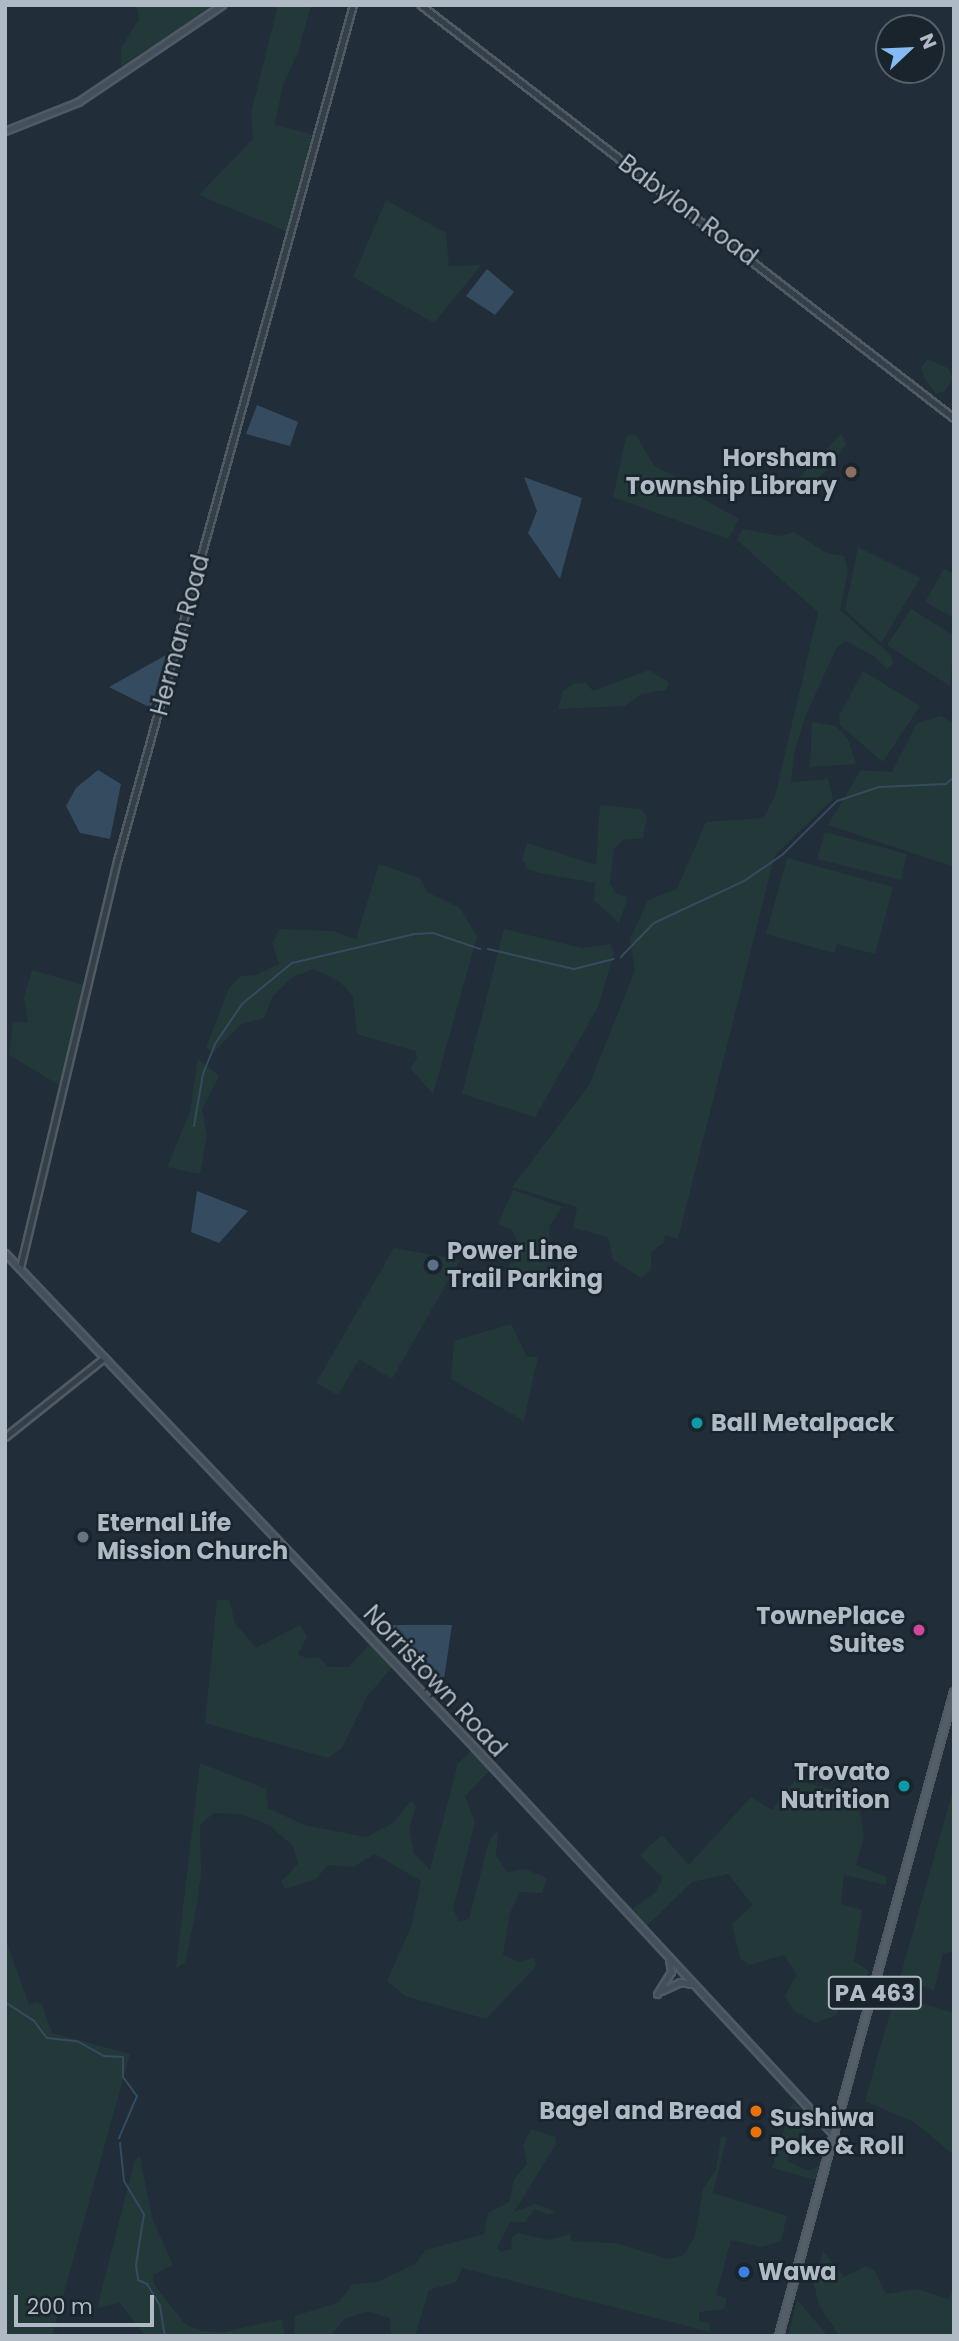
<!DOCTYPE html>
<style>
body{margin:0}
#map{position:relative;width:959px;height:2341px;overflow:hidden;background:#212d38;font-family:Poppins,sans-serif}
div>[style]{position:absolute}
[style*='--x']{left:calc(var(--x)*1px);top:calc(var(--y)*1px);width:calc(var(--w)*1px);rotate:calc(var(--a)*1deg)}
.green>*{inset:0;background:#233939}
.water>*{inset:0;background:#354b5f}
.stream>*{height:2px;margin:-1px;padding:0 1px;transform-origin:1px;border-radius:1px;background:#354b5f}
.roads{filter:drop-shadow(2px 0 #505a63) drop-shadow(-2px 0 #505a63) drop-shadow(0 2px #505a63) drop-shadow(0 -2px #505a63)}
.tertiary>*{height:4.5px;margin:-2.25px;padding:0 2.25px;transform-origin:2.25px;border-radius:2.25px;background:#353f49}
.secondary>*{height:5px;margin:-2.5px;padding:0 2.5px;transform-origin:2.5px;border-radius:2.5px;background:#434f5c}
.primary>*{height:6px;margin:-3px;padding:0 3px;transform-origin:3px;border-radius:3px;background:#535e69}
.dots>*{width:19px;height:19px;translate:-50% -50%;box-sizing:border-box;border:4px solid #1a242d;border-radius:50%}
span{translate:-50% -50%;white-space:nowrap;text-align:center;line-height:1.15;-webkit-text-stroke:5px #1a242d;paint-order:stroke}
.shield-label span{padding:2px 5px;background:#1a242d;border:2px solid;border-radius:5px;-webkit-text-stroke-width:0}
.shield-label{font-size:23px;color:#b0bac5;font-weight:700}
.street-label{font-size:24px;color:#b0bac5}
.poi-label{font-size:24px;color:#b0bac5;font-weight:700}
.right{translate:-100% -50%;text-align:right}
.left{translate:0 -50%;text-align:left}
.frame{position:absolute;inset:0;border:7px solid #b0bac5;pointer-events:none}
.north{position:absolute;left:875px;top:14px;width:70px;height:70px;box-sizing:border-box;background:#1a242d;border:2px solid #56606a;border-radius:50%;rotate:67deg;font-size:19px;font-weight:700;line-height:28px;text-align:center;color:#b0bac5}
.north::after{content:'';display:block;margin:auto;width:24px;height:32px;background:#85bbf5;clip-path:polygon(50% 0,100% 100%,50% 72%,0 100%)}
.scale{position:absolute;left:14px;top:2295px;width:140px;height:32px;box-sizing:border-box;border:4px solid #b0bac5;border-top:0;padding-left:9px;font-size:21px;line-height:24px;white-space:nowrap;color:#b0bac5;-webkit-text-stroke:5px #1a242d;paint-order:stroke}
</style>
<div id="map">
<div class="green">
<i style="clip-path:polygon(136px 5px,216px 5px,121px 66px,121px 48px,139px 19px)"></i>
<i style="clip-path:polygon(278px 5px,311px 5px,298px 53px,283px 84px,275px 125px,312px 134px,288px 232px,199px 195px,253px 139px,251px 113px)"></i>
<i style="clip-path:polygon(386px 200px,446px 233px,449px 266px,481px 265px,434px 323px,353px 277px)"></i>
<i style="clip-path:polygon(927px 359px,948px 368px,953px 378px,945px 391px,936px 394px,925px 379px,921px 369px)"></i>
<i style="clip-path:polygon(631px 434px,637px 436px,654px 466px,688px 483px,696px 495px,739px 519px,728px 539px,613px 497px,626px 437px)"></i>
<i style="clip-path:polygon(841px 434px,846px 444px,829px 468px,805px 490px,794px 489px,791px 486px)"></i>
<i style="clip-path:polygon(742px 529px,780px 536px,794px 532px,827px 553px,844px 556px,848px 570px,840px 610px,891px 655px,893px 664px,887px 669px,874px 656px,845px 641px,836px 649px,806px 715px,794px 753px,791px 782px,828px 779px,833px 799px,775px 855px,678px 1239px,665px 1235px,664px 1243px,651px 1252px,651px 1270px,641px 1278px,613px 1260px,608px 1237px,573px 1228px,577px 1207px,512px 1187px,589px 1085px,635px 971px,630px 939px,648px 900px,677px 889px,706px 822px,763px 818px,775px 797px,818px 612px,737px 540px)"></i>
<i style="clip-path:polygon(858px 547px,920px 578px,881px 643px,845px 610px)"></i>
<i style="clip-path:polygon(944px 569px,954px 574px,954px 618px,925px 602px)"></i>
<i style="clip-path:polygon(911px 609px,954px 636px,950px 686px,887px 645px)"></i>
<i style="clip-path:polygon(649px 670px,669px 682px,666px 690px,641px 694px,625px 706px,558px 709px,563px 691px,573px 684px,586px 683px,593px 691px)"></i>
<i style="clip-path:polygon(863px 671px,920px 706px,883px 762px,840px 725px,839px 716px)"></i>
<i style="clip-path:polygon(941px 716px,954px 724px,954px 867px,828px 825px,861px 770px,892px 772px,917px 723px)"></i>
<i style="clip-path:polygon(812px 722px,836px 726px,848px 739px,856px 764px,810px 767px)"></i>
<i style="clip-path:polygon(600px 805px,641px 809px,647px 817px,643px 838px,623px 840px,614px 848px,610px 884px,617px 894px,628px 897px,619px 923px,594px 900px,595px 883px,539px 873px,528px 869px,522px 859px,527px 843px,596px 865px)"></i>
<i style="clip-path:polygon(825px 832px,907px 854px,901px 880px,817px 859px)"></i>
<i style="clip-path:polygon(787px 858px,893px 887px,875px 954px,837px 944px,834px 953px,766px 934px)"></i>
<i style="clip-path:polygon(379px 864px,420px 878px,427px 892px,460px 908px,477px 937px,433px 1094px,410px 1068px,417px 1058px,415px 1051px,357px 1034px,353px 996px,339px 981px,313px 969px,291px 978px,273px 996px,264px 1018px,241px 1024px,214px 1052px,206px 1048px,229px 988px,241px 976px,256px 975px,279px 964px,272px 943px,280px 929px,333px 931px,356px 939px)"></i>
<i style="clip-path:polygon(504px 929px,582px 948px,610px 944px,614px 953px,598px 1007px,535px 1117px,462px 1094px)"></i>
<i style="clip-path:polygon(32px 970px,84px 985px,59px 1085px,9px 1055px,13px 1022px,28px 1022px,24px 998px)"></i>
<i style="clip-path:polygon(198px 1059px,219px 1076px,202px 1109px,207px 1135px,200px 1174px,167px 1167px,190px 1112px)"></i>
<i style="clip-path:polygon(513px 1190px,562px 1207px,549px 1227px,552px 1280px,507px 1269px,520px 1248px,512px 1230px,498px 1224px)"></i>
<i style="clip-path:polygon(394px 1248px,460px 1260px,392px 1379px,359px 1359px,338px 1395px,316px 1383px)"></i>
<i style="clip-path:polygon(511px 1324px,527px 1357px,538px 1357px,524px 1421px,451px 1379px,454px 1341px)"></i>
<i style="clip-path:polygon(217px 1600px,229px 1600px,235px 1623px,256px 1648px,300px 1625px,307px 1637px,298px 1654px,305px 1658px,318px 1657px,329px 1667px,349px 1667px,373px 1640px,395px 1664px,368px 1695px,342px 1748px,328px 1758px,205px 1723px)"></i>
<i style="clip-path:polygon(475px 1748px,493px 1767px,465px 1796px,475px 1823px,453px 1909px,459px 1921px,469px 1919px,489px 1841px,498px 1830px,496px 1855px,507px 1872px,525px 1869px,547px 1878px,542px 1893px,520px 1892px,510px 1913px,503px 1955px,520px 1962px,534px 1957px,536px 1966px,486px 2019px,405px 1996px,387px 1981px,411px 1927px,421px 1881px,375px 1854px,353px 1867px,328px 1865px,316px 1879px,285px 1889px,281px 1882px,298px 1864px,293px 1846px,269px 1825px,240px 1814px,214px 1813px,200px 1825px,201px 1875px,195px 1915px,185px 1963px,176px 1968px,200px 1763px,266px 1789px,268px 1808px,304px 1825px,366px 1837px,393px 1823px,411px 1801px,416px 1806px,409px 1828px,414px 1853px,430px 1870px,458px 1763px)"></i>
<i style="clip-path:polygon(795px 1780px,858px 1796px,864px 1837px,856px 1865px,886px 1877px,886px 1885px,844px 1875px,841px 1904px,862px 1910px,854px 1961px,869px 1971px,860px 1992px,841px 1997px,838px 2014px,816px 2023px,794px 2011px,785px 1996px,797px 1974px,784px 1955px,749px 1965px,740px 1958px,732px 1924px,753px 1905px,728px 1874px,692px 1882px,647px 1926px,632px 1909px,655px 1893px,663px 1878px,640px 1855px,662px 1835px,689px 1865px,751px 1797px,772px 1810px)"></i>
<i style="clip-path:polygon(954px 1787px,954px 1951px,943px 1954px,934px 1990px,907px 1981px,903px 1998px,954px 2013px,954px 2155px,914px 2122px,865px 2101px)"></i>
<i style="clip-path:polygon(5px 1938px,29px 2005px,35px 2002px,42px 2005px,52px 2033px,130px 2054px,52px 2336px,5px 2336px)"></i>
<i style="clip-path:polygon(793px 2101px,806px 2113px,803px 2135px,790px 2142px,788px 2161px,808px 2171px,819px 2166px,815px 2180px,772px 2168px)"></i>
<i style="clip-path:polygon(531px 2129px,555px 2137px,556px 2144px,514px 2212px,535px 2204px,555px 2211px,549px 2215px,534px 2209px,526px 2222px,510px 2222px,497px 2248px,501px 2252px,511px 2249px,512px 2237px,518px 2233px,548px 2240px,570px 2234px,571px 2241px,615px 2243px,669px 2259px,684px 2255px,695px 2235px,703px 2189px,716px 2170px,721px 2136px,727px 2137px,713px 2193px,787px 2216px,781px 2241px,761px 2247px,731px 2240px,716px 2295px,727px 2298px,724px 2309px,699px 2312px,699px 2321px,709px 2323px,710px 2332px,462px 2268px,456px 2282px,429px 2290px,415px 2336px,391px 2336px,390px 2318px,368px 2311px,344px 2319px,330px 2336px,294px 2336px,295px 2316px,339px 2302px,352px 2284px,377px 2282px,415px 2264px,426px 2250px,484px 2234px,488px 2213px,509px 2202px,514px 2179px,527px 2164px,523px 2145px)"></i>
<i style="clip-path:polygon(140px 2156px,152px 2218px,173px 2265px,153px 2275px,154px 2284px,170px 2305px,186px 2325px,203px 2331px,224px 2332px,282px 2319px,285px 2336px,145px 2336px,120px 2303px,97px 2308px,135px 2159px)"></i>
<i style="clip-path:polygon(823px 2251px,844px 2277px,866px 2266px,875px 2271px,886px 2294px,917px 2289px,949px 2299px,954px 2286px,954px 2336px,840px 2336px,819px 2306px,814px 2284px)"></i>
<i style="clip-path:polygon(797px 2300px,828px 2336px,788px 2336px)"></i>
</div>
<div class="water">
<i style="clip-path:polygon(487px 269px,514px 292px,495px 315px,466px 296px)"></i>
<i style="clip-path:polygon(257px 405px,298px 422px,290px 446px,246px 434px)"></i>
<i style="clip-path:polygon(524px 477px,582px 498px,560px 579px,528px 533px,537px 511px)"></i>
<i style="clip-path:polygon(166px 655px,151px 708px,109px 687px)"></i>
<i style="clip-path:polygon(98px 770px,121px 784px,110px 839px,80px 833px,66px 806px,76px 788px)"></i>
<i style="clip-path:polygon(197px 1191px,248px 1211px,219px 1243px,191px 1232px)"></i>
<i style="clip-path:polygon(384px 1625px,452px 1625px,442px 1692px)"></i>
</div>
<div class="stream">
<i style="--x:488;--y:949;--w:88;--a:13.1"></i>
<i style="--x:574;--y:969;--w:41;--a:-14"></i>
<i style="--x:621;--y:957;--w:47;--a:-45.9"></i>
<i style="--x:654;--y:923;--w:99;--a:-25"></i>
<i style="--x:744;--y:881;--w:46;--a:-34.4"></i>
<i style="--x:782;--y:855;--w:77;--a:-44.5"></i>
<i style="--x:837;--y:801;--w:44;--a:-18.4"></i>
<i style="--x:879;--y:787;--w:67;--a:-2.6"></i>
<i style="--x:946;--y:784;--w:11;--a:-41"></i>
<i style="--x:194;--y:1126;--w:53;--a:-80.2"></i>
<i style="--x:203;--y:1074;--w:32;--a:-68"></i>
<i style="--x:215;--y:1044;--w:48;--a:-56"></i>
<i style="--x:242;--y:1004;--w:65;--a:-39.4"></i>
<i style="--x:292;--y:963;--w:126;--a:-13.3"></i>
<i style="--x:415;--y:934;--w:18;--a:-3"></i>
<i style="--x:433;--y:933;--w:50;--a:18.8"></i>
<i style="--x:5;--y:2002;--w:35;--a:33"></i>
<i style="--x:34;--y:2021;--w:21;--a:53"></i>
<i style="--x:47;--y:2038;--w:30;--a:6"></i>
<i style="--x:77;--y:2041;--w:31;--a:29"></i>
<i style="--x:104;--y:2056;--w:19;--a:3"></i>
<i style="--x:123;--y:2057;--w:20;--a:90"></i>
<i style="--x:123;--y:2077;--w:24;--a:54"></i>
<i style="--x:137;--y:2096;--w:46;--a:113.2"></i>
<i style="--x:120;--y:2143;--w:38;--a:84"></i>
<i style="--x:124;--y:2181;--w:39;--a:59"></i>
<i style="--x:144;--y:2214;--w:52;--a:98.9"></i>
<i style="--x:136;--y:2265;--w:15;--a:82"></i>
<i style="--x:138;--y:2280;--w:10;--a:24"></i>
<i style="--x:147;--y:2284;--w:26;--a:59"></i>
<i style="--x:160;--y:2306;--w:30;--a:81"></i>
</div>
<div class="roads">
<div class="tertiary">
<i style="--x:421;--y:5;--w:674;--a:37.77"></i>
<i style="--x:20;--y:1268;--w:418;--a:-76.6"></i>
<i style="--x:117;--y:861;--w:888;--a:-74.59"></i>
<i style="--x:5;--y:1437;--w:127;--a:-38.6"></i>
</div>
<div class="secondary">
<i style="--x:5;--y:131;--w:79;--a:-21.7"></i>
<i style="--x:78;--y:102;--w:174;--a:-34"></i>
<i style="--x:5;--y:1253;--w:681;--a:46.49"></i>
<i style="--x:474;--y:1747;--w:531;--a:47.14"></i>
<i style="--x:661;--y:1991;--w:21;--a:-25"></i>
<i style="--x:680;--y:1982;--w:11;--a:10"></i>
<i style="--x:657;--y:1994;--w:26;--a:-58"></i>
<i style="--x:671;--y:1972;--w:12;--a:-99"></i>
</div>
<div class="primary">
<i style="--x:779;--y:2336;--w:667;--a:-74.8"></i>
</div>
</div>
<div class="dots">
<i style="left:851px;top:472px;background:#8d6e63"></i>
<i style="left:433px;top:1265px;background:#5c6f8a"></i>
<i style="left:697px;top:1423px;background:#0f9aa8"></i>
<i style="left:83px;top:1537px;background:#6b7280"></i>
<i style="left:919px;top:1630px;background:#d1479c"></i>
<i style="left:904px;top:1786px;background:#0f9aa8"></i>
<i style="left:756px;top:2111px;background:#e8710a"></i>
<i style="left:756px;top:2132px;background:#e8710a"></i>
<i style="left:744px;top:2272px;background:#3f7fe0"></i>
</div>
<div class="shield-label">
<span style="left:875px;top:1993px">PA 463</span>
</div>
<div class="street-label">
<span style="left:688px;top:210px;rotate:37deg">Babylon Road</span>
<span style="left:180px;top:635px;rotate:-75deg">Herman Road</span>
<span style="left:435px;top:1681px;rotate:47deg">Norristown Road</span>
</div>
<div class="poi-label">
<span class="right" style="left:837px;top:472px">Horsham<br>Township Library</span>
<span class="left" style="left:447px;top:1265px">Power Line<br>Trail Parking</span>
<span class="left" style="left:711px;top:1423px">Ball Metalpack</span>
<span class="left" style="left:97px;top:1537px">Eternal Life<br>Mission Church</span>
<span class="right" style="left:905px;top:1630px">TownePlace<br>Suites</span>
<span class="right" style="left:890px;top:1786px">Trovato<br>Nutrition</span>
<span class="right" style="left:742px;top:2111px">Bagel and Bread</span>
<span class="left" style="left:770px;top:2132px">Sushiwa<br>Poke &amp; Roll</span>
<span class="left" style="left:758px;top:2272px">Wawa</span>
</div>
<div class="frame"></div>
<div class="north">N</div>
<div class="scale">200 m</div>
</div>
